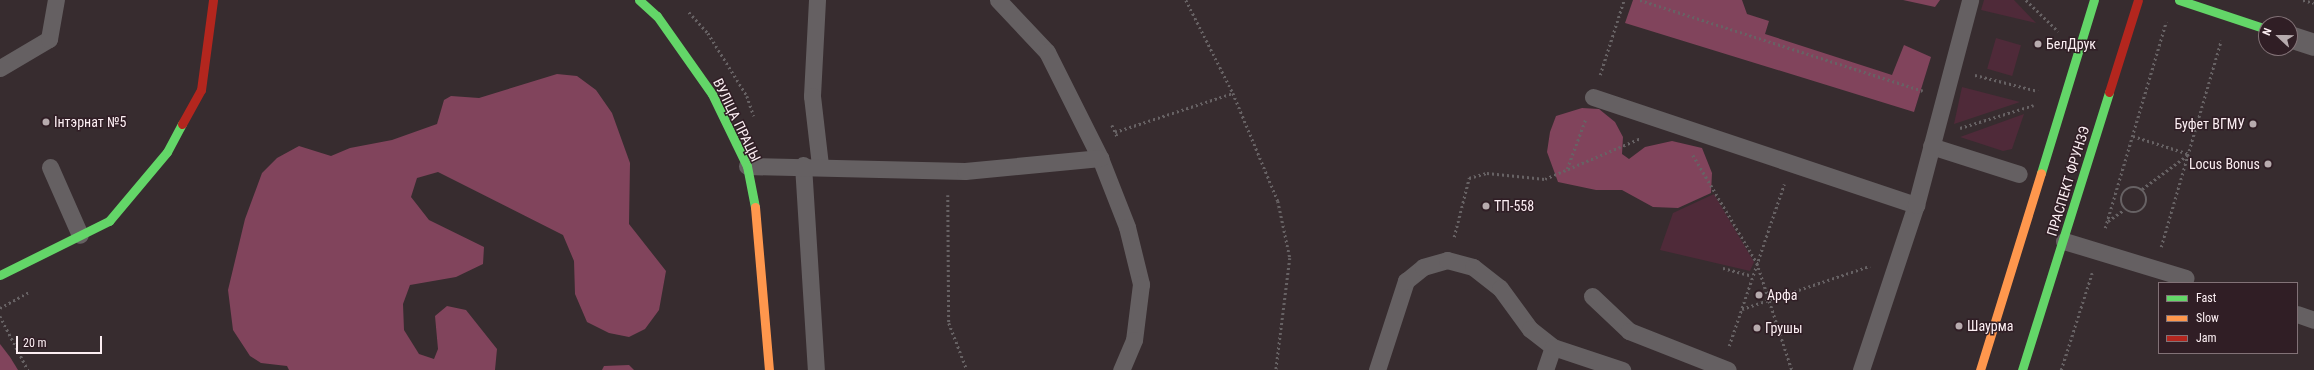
<!DOCTYPE html>
<meta charset="utf-8">
<style>
body{margin:0}
#map{position:relative;width:2314px;height:370px;overflow:hidden;background:#372c2f;font-family:"Roboto Condensed",sans-serif}
div>[style]{position:absolute}
.green>*{inset:0;background:#4f2a39;transform-origin:0 0}
.forest>*{inset:0;background:#81445c}
.path>*{height:2.5px;margin-top:-1.25px;transform-origin:0;background:repeating-linear-gradient(90deg,#676264 0 2px,transparent 0 5px)}
.path>.ring{margin:-1.25px;padding:0;box-sizing:content-box;background:none;border:2.5px solid #676264;border-radius:50%}
.lane>*{height:17px;margin:-8.5px;padding:0 8.5px;transform-origin:8.5px;border-radius:8.5px;background:#656062}
.street>*{height:22px;margin:-11px;padding:0 11px;transform-origin:11px;border-radius:11px;background:#656062}
.fast>*{height:9px;margin:-4.5px;padding:0 4.5px;transform-origin:4.5px;border-radius:4.5px;background:#63d668}
.slow>*{height:9px;margin:-4.5px;padding:0 4.5px;transform-origin:4.5px;border-radius:4.5px;background:#ff974d}
.jam>*{height:9px;margin:-4.5px;padding:0 4.5px;transform-origin:4.5px;border-radius:4.5px;background:#b3261e}
.dots>*{width:11px;height:11px;translate:-50% -50%;box-sizing:border-box;border:2px solid #301e25;border-radius:50%}
span{translate:-50% -50%;white-space:nowrap;text-align:center;line-height:1.15;-webkit-text-stroke:3px #301e25;paint-order:stroke}
.poi-label{font-size:14px;color:#fceff3}
.left{translate:0 -50%;text-align:left}
.right{translate:-100% -50%;text-align:right}
.street-label{font-size:14px;color:#fceff3}
.legend{position:absolute;left:2158px;top:282px;width:140px;height:72px;box-sizing:border-box;background:#301e25;border:1px solid #827277;margin:0;padding:5px 7px;list-style:none;font-size:12px;color:#fceff3}
.legend li{display:flex;align-items:center;gap:8px;height:20px}
.legend b{width:20px;border:1px solid #827277}
.north{position:absolute;left:2258px;top:16px;width:40px;height:40px;box-sizing:border-box;background:#301e25;border:1px solid #827277;border-radius:50%;rotate:292deg;font-size:11px;font-weight:700;line-height:16px;text-align:center;color:#fceff3}
.north::after{content:'';display:block;margin:auto;width:14px;height:18px;background:#b7abae;clip-path:polygon(50% 0,100% 100%,50% 72%,0 100%)}
.scale{position:absolute;left:16px;top:336px;width:86px;height:18px;box-sizing:border-box;border:2px solid #fceff3;border-top:0;padding-left:5px;font-size:12px;line-height:14px;white-space:nowrap;color:#fceff3;-webkit-text-stroke:3px #301e25;paint-order:stroke}
</style>
<div id="map">
<div class="green">
<div style="clip-path:polygon(1984px 0,2014px 0,2036px 23px,1981px 10px)"></div>
<div style="left:1996px;top:38px;width:26px;height:32px;rotate:16deg"></div>
<div style="clip-path:polygon(1962px 87px,2020px 102px,1954px 124px)"></div>
<div style="clip-path:polygon(2024px 114px,2012px 149px,2003px 151px,1960px 137px)"></div>
<div style="clip-path:polygon(1714px 194px,1754px 262px,1750px 271px,1660px 250px,1673px 213px)"></div>
</div>
<div class="forest">
<div style="clip-path:polygon(1633px 0,1742px 0,1747px 14px,1769px 21px,1765px 34px,1892px 75px,1904px 45px,1931px 57px,1914px 112px,1625px 23px)"></div>
<div style="clip-path:polygon(1903px 0,1940px 0,1935px 7px)"></div>
<div style="clip-path:polygon(557px 74px,577px 76px,596px 90px,612px 113px,630px 163px,629px 224px,666px 271px,659px 310px,645px 329px,629px 337px,609px 333px,587px 322px,575px 294px,574px 261px,563px 235px,438px 172px,417px 178px,411px 197px,429px 220px,484px 247px,483px 264px,456px 277px,410px 285px,403px 304px,404px 330px,419px 354px,434px 359px,438px 349px,435px 316px,447px 306px,466px 310px,497px 349px,495px 370px,289px 370px,287px 366px,261px 363px,250px 356px,233px 330px,228px 290px,245px 219px,262px 173px,277px 158px,299px 146px,331px 156px,350px 148px,392px 140px,437px 124px,444px 100px,451px 96px,479px 98px)"></div>
<div style="clip-path:polygon(1582px 108px,1599px 109px,1615px 122px,1623px 137px,1622px 154px,1629px 159px,1645px 147px,1672px 141px,1702px 148px,1712px 173px,1711px 193px,1678px 208px,1653px 207px,1622px 190px,1596px 190px,1558px 182px,1547px 152px,1550px 132px,1556px 116px)"></div>
<div style="clip-path:polygon(0 344px,10px 357px,18px 370px,0 370px)"></div>
<div style="clip-path:polygon(629px 365px,634px 370px,602px 370px,604px 366px)"></div>
</div>
<div class="path">
<div style="left:1186px;top:0;width:104px;rotate:63.2deg"></div>
<div style="left:1233px;top:93px;width:117px;rotate:67.4deg"></div>
<div style="left:1278px;top:201px;width:58px;rotate:78.1deg"></div>
<div style="left:1290px;top:258px;width:113px;rotate:97.1deg"></div>
<div style="left:1640px;top:0;width:297px;rotate:17.8deg"></div>
<div style="left:2026px;top:0;width:45px;rotate:44.1deg"></div>
<div style="left:2303px;top:0;width:11px;rotate:15deg"></div>
<div style="left:689px;top:12px;width:28px;rotate:48deg"></div>
<div style="left:708px;top:33px;width:74px;rotate:58.2deg"></div>
<div style="left:747px;top:96px;width:21px;rotate:71deg"></div>
<div style="left:1600px;top:75px;width:79px;rotate:-72.3deg"></div>
<div style="left:1975px;top:75px;width:65px;rotate:14.3deg"></div>
<div style="left:1112px;top:125px;width:14px;rotate:65deg"></div>
<div style="left:1960px;top:128px;width:77px;rotate:-17.3deg"></div>
<div style="left:1115px;top:132px;width:124px;rotate:-18.3deg"></div>
<div style="left:2133px;top:136px;width:59px;rotate:17.8deg"></div>
<div style="left:1693px;top:155px;width:126px;rotate:59.3deg"></div>
<div style="left:1757px;top:263px;width:113px;rotate:71.9deg"></div>
<div style="left:1567px;top:169px;width:54px;rotate:-69.6deg"></div>
<div class="ring" style="left:2121px;top:187px;width:23.5px;height:23.5px"></div>
<div style="left:2142px;top:189px;width:59px;rotate:-36.7deg"></div>
<div style="left:948px;top:195px;width:128px;rotate:89.6deg"></div>
<div style="left:949px;top:323px;width:50px;rotate:69deg"></div>
<div style="left:2108px;top:221px;width:19px;rotate:-35deg"></div>
<div style="left:2105px;top:228px;width:215px;rotate:-73.5deg"></div>
<div style="left:1454px;top:237px;width:61px;rotate:-75.7deg"></div>
<div style="left:1469px;top:178px;width:19px;rotate:-16deg"></div>
<div style="left:1487px;top:173px;width:58px;rotate:5.9deg"></div>
<div style="left:1545px;top:179px;width:104px;rotate:-23.1deg"></div>
<div style="left:2161px;top:247px;width:215px;rotate:-73.8deg"></div>
<div style="left:1723px;top:268px;width:30px;rotate:15deg"></div>
<div style="left:0;top:308px;width:33px;rotate:-29deg"></div>
<div style="left:1742px;top:309px;width:135px;rotate:-18.6deg"></div>
<div style="left:0;top:316px;width:61px;rotate:62.6deg"></div>
<div style="left:1729px;top:346px;width:171px;rotate:-71.2deg"></div>
<div style="left:2061px;top:370px;width:102px;rotate:-72.3deg"></div>
</div>
<div class="lane">
<div style="left:817px;top:0;width:96px;rotate:93deg"></div>
<div style="left:812px;top:96px;width:69px;rotate:83.4deg"></div>
<div style="left:998px;top:0;width:71px;rotate:46.7deg"></div>
<div style="left:1047px;top:52px;width:119px;rotate:63.4deg"></div>
<div style="left:1100px;top:158px;width:74px;rotate:68.6deg"></div>
<div style="left:1127px;top:227px;width:59px;rotate:76.2deg"></div>
<div style="left:1141px;top:284px;width:56px;rotate:97.1deg"></div>
<div style="left:1134px;top:340px;width:33px;rotate:113deg"></div>
<div style="left:0;top:68px;width:57px;rotate:-30.6deg"></div>
<div style="left:49px;top:39px;width:40px;rotate:-80deg"></div>
<div style="left:1593px;top:97px;width:341px;rotate:18.5deg"></div>
<div style="left:1931px;top:146px;width:92px;rotate:17.7deg"></div>
<div style="left:803px;top:165px;width:205px;rotate:86.4deg"></div>
<div style="left:747px;top:166px;width:218px;rotate:1.3deg"></div>
<div style="left:965px;top:171px;width:136px;rotate:-5.5deg"></div>
<div style="left:50px;top:167px;width:74px;rotate:66.2deg"></div>
<div style="left:2064px;top:241px;width:127px;rotate:16.9deg"></div>
<div style="left:1592px;top:296px;width:51px;rotate:43.4deg"></div>
<div style="left:1629px;top:331px;width:106px;rotate:21.5deg"></div>
<div style="left:2297px;top:314px;width:18px;rotate:19deg"></div>
<div style="left:1377px;top:370px;width:94px;rotate:-72deg"></div>
<div style="left:1406px;top:281px;width:22px;rotate:-39deg"></div>
<div style="left:1423px;top:267px;width:25px;rotate:-16deg"></div>
<div style="left:1447px;top:260px;width:27px;rotate:15deg"></div>
<div style="left:1473px;top:267px;width:34px;rotate:38deg"></div>
<div style="left:1500px;top:288px;width:51px;rotate:53.8deg"></div>
<div style="left:1530px;top:329px;width:29px;rotate:38deg"></div>
<div style="left:1553px;top:347px;width:73px;rotate:18.4deg"></div>
<div style="left:1545px;top:370px;width:24px;rotate:-71deg"></div>
<div style="left:1861px;top:370px;width:174px;rotate:-71.6deg"></div>
<div style="left:1916px;top:205px;width:212px;rotate:-75.2deg"></div>
</div>
<div class="street">
<div style="left:2290px;top:37px;width:25px;rotate:18deg"></div>
</div>
<div class="fast">
<div style="left:639px;top:0;width:24px;rotate:42deg"></div>
<div style="left:657px;top:16px;width:95px;rotate:54.8deg"></div>
<div style="left:712px;top:94px;width:80px;rotate:64.1deg"></div>
<div style="left:747px;top:166px;width:42px;rotate:79deg"></div>
<div style="left:2179px;top:0;width:92px;rotate:18.4deg"></div>
<div style="left:2041px;top:173px;width:181px;rotate:-73deg"></div>
<div style="left:0;top:275px;width:122px;rotate:-26.4deg"></div>
<div style="left:109px;top:221px;width:90px;rotate:-50deg"></div>
<div style="left:167px;top:152px;width:32px;rotate:-62deg"></div>
<div style="left:2022px;top:370px;width:291px;rotate:-72.6deg"></div>
</div>
<div class="slow">
<div style="left:755px;top:207px;width:164px;rotate:85.1deg"></div>
<div style="left:1980px;top:370px;width:206px;rotate:-72.8deg"></div>
</div>
<div class="jam">
<div style="left:2109px;top:92px;width:96px;rotate:-72.5deg"></div>
<div style="left:182px;top:124px;width:39px;rotate:-61deg"></div>
<div style="left:201px;top:90px;width:91px;rotate:-82.4deg"></div>
</div>
<div class="dots">
<div style="left:2038px;top:44px;background:#b7abae"></div>
<div style="left:46px;top:122px;background:#b7abae"></div>
<div style="left:2253px;top:124px;background:#b7abae"></div>
<div style="left:2268px;top:164px;background:#b7abae"></div>
<div style="left:1486px;top:206px;background:#b7abae"></div>
<div style="left:1759px;top:295px;background:#b7abae"></div>
<div style="left:1959px;top:326px;background:#b7abae"></div>
<div style="left:1757px;top:328px;background:#b7abae"></div>
</div>
<div class="poi-label">
<span class="left" style="left:2046px;top:44px">БелДрук</span>
<span class="left" style="left:54px;top:122px">Інтэрнат №5</span>
<span class="right" style="left:2245px;top:124px">Буфет ВГМУ</span>
<span class="right" style="left:2260px;top:164px">Locus Bonus</span>
<span class="left" style="left:1494px;top:206px">ТП-558</span>
<span class="left" style="left:1767px;top:295px">Арфа</span>
<span class="left" style="left:1967px;top:326px">Шаурма</span>
<span class="left" style="left:1765px;top:328px">Грушы</span>
</div>
<div class="street-label">
<span style="left:737px;top:120px;rotate:64deg">ВУЛІЦА ПРАЦЫ</span>
<span style="left:2068px;top:181px;rotate:-73deg">ПРАСПЕКТ ФРУНЗЭ</span>
</div>
<ul class="legend">
<li><b style="height:5px;background:#63d668"></b>Fast</li>
<li><b style="height:5px;background:#ff974d"></b>Slow</li>
<li><b style="height:5px;background:#b3261e"></b>Jam</li>
</ul>
<div class="north">N</div>
<div class="scale">20 m</div>
</div>
